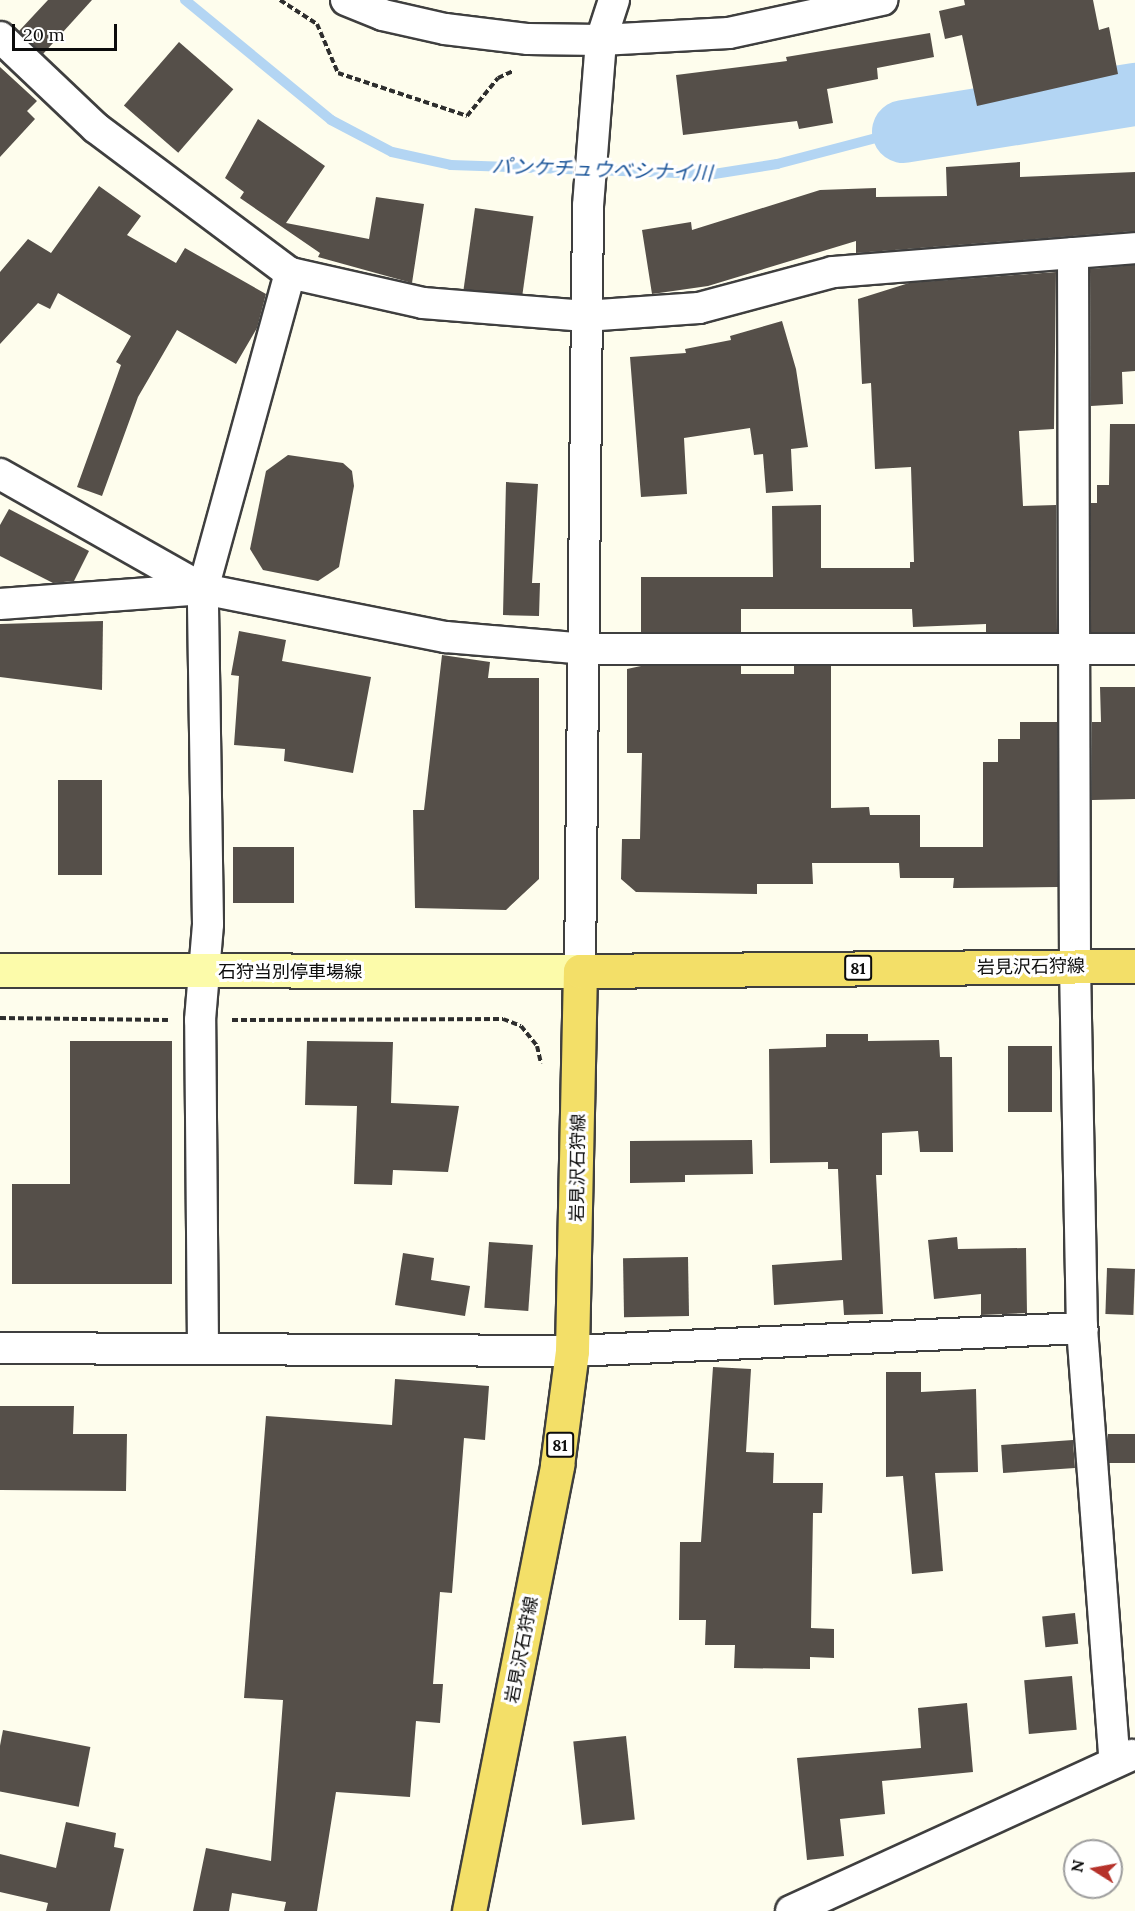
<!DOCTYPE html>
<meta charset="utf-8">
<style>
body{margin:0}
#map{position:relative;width:1135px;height:1911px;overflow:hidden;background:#fefded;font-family:Lora,"Noto Sans JP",serif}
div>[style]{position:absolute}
.stream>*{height:10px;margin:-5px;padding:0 5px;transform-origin:5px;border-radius:5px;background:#b3d5f3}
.river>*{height:63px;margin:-31.5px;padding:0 31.5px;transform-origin:31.5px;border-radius:31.5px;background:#b3d5f3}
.building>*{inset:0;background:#554f49;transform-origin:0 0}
.path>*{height:4px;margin-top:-2px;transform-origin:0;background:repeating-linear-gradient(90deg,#2e2e2e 0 6px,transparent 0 9px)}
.roads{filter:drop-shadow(2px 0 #3f3f3f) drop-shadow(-2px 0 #3f3f3f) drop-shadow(0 2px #3f3f3f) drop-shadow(0 -2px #3f3f3f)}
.minor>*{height:30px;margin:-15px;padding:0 15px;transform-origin:15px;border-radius:15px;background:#fff}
.secondary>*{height:33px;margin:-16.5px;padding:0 16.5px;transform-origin:16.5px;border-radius:16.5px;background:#fcfbaa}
.primary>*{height:33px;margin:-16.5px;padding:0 16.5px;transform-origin:16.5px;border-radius:16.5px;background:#f3df68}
span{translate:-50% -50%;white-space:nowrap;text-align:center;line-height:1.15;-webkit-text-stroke:6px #fff;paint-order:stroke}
.shield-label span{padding:2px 4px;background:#fff;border:2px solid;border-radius:4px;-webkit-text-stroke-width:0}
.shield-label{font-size:16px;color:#0c0c0c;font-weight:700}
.street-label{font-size:18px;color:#0c0c0c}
.water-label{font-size:20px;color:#1b5599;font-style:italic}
.north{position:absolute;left:1063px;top:1839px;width:60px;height:60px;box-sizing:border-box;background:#fff;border:2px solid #9e9e9e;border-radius:50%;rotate:281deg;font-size:16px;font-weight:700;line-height:24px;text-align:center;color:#0c0c0c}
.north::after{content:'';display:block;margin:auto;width:21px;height:27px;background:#b6322a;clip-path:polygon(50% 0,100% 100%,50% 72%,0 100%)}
.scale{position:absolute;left:12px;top:24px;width:105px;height:27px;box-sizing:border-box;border:3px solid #0c0c0c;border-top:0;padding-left:8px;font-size:18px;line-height:21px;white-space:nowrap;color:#0c0c0c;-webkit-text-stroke:4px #fff;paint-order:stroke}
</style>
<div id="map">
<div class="stream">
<div style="left:185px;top:0;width:189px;rotate:39.4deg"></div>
<div style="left:331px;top:120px;width:69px;rotate:27.7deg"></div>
<div style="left:392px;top:152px;width:60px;rotate:12.4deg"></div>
<div style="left:451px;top:165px;width:263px;rotate:2deg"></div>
<div style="left:714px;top:174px;width:64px;rotate:-9deg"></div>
<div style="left:777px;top:164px;width:130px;rotate:-14.7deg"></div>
</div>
<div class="river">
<div style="left:903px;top:131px;width:235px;rotate:-9.1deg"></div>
</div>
<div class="building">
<div style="clip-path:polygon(48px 0,92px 0,43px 54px,19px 31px)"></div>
<div style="clip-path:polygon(964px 0,1093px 0,1099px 30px,1109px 27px,1118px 74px,977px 106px,962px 35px,945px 39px,939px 11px,965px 5px)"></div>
<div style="clip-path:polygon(930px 33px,934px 57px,877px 68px,878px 79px,827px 89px,833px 123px,799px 129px,797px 121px,683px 135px,676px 75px,787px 61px,786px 57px)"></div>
<div style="left:179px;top:42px;width:72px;height:84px;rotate:41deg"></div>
<div style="clip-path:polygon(0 67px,37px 101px,27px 111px,35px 119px,0 157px)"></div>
<div style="clip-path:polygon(258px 119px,325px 166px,286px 223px,369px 239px,376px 197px,424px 204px,412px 283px,318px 257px,320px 253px,240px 198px,244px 192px,225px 178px)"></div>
<div style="clip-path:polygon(1020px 162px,1020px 177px,1135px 172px,1135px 231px,856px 253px,856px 241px,708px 286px,652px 294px,642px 230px,691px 222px,692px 230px,820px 190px,876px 188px,876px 197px,947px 196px,946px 167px)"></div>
<div style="clip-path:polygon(99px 186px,141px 216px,127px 235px,176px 263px,185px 248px,266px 294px,257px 328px,236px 364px,177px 330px,138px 397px,102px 496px,77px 487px,121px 365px,116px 362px,131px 336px,58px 293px,50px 309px,38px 303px,0 344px,0 272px,28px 239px,51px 253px)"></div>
<div style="left:475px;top:208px;width:59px;height:82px;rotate:8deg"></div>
<div style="clip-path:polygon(1135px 265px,1135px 371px,1122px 372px,1123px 404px,1091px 406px,1090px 269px)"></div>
<div style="clip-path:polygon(1056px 272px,1054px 429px,1019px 431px,1023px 506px,1056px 505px,1057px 632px,986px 632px,986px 624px,913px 627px,912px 609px,741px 609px,741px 632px,641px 632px,641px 577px,773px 577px,772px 506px,821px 505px,821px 568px,910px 568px,910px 562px,914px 562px,911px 467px,875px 469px,871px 383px,862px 384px,858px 299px,909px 283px)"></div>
<div style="clip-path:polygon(782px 321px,796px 369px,808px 447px,791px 449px,793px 491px,766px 493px,763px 454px,754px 455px,750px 428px,684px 438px,687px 494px,641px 497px,630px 357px,686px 353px,685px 349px,731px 340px,730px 336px)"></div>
<div style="clip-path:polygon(1110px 424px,1135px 424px,1135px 632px,1091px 632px,1091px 503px,1097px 503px,1097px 485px,1109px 485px)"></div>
<div style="clip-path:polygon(288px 455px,343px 463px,352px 471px,354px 486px,339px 567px,318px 581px,263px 570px,250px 549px,266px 471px)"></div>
<div style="clip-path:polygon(506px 482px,538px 484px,532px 583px,540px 583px,539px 616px,503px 615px)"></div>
<div style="clip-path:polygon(9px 509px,89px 551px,74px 581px,53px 583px,0 556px,0 525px)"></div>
<div style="clip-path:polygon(103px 621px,102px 690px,0 677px,0 624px)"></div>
<div style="clip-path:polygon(239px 631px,286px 640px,282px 661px,371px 677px,353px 773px,284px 761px,285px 749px,234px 745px,239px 676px,231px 675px)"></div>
<div style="clip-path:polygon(442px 655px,490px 662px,488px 678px,539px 678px,539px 879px,506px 910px,415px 908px,413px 810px,424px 810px)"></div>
<div style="clip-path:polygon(641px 666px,741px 666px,741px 674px,794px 674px,794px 666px,831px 666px,831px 808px,869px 807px,870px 815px,920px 815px,920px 847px,983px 847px,983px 762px,998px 762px,998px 739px,1020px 739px,1020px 722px,1057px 722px,1058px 887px,953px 888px,954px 878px,900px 878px,899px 863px,812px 863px,813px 884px,757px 884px,757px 894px,636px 892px,621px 879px,622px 839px,640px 839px,642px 753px,627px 753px,627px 669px)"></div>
<div style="clip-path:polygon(1100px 687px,1135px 687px,1135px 799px,1092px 800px,1092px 722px,1101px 722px)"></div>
<div style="left:58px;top:780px;width:44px;height:95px"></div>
<div style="left:233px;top:847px;width:61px;height:56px"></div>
<div style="clip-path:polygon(826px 1034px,868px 1034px,868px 1041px,939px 1040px,940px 1057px,952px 1057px,953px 1152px,920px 1152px,918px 1131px,882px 1133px,882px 1175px,876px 1175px,883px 1314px,844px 1315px,843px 1300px,774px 1305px,772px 1265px,842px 1260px,838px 1169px,828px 1169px,828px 1162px,770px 1163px,769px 1049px,826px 1047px)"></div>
<div style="clip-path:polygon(70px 1041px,172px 1041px,172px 1284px,12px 1284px,12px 1184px,70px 1184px)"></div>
<div style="clip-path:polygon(307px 1041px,393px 1042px,391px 1103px,459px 1106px,448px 1172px,393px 1170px,392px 1185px,354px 1184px,357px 1106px,305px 1105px)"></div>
<div style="left:1008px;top:1046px;width:44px;height:66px"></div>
<div style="clip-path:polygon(752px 1140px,753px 1174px,685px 1175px,685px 1182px,630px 1183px,630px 1141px)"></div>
<div style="clip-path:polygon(957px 1237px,958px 1249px,1026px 1248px,1027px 1313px,981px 1315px,981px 1294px,934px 1299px,928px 1240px)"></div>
<div style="left:489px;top:1242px;width:44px;height:66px;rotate:4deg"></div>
<div style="clip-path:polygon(403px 1253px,434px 1258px,431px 1280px,470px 1286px,465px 1316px,395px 1305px)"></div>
<div style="left:688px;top:1257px;width:59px;height:65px;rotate:89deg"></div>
<div style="left:1107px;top:1268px;width:28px;height:46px;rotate:2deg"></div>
<div style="clip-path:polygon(713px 1367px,751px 1369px,746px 1452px,774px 1453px,773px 1483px,823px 1483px,822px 1513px,813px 1513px,811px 1628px,834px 1629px,834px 1658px,810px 1657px,810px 1669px,734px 1668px,735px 1645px,705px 1645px,706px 1620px,679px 1620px,680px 1542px,701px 1542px)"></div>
<div style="clip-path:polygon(886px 1372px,921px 1372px,921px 1392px,976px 1389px,978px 1472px,935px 1473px,943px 1571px,912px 1574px,903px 1476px,886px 1477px)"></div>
<div style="clip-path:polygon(395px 1379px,489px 1386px,485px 1440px,464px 1438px,452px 1593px,440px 1592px,433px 1684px,443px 1684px,440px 1723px,416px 1721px,410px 1797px,336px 1792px,317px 1911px,284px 1911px,286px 1902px,232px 1893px,229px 1911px,193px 1911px,206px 1848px,271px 1861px,283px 1700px,244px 1698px,266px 1416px,392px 1425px)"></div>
<div style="clip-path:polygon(0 1406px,74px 1406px,73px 1434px,127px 1434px,126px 1491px,0 1490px)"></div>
<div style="left:1135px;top:1434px;width:29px;height:27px;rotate:90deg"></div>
<div style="left:1073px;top:1440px;width:28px;height:72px;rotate:86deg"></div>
<div style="left:1075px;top:1613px;width:31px;height:33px;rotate:84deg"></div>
<div style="left:1072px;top:1676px;width:54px;height:48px;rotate:85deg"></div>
<div style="clip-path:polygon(967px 1703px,973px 1772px,882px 1781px,885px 1814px,840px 1819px,844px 1856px,807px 1860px,797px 1758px,921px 1748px,918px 1708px)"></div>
<div style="left:3px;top:1730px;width:89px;height:61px;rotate:11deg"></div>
<div style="left:626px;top:1736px;width:84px;height:53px;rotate:84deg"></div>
<div style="clip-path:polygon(66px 1822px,116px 1833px,114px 1847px,124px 1849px,110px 1911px,46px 1911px,48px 1903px,0 1892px,0 1854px,56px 1868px)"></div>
</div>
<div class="path">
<div style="left:280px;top:0;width:44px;rotate:33deg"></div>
<div style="left:317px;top:24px;width:53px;rotate:66.8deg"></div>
<div style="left:338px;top:73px;width:136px;rotate:18.4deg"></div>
<div style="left:467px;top:116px;width:49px;rotate:-50.8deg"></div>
<div style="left:498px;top:78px;width:17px;rotate:-25deg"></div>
<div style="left:0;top:1018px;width:168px;rotate:0.7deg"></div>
<div style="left:232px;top:1020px;width:271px;rotate:-0.2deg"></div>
<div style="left:503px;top:1019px;width:19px;rotate:21deg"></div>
<div style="left:521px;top:1026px;width:26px;rotate:51deg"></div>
<div style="left:537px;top:1046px;width:18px;rotate:77deg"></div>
</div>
<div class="roads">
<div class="minor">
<div style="left:346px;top:0;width:40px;rotate:22deg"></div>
<div style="left:383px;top:15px;width:64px;rotate:12.7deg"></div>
<div style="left:445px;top:29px;width:84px;rotate:6.9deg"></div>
<div style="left:528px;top:39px;width:73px;rotate:0.8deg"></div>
<div style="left:601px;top:40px;width:128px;rotate:-3.1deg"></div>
<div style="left:729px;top:33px;width:157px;rotate:-12.2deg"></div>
<div style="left:0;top:37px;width:132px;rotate:43.5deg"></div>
<div style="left:96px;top:128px;width:242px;rotate:36.8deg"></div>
<div style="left:290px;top:273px;width:136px;rotate:12.7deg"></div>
<div style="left:423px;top:303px;width:163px;rotate:4.6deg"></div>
<div style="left:585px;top:316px;width:114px;rotate:-4deg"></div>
<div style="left:699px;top:308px;width:139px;rotate:-15deg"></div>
<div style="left:833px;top:272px;width:303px;rotate:-4.5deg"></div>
<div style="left:1073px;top:253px;width:713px;rotate:89.84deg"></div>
<div style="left:1075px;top:966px;width:362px;rotate:88.9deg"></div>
<div style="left:1082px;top:1328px;width:435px;rotate:85.7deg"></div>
<div style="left:0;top:474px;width:233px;rotate:29.5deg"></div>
<div style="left:203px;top:589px;width:248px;rotate:11.2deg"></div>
<div style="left:446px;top:637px;width:141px;rotate:4.9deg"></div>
<div style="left:586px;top:649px;width:549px"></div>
<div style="left:0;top:604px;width:204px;rotate:-4.2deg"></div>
<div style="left:580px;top:971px;width:765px;rotate:-89.4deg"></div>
<div style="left:588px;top:206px;width:167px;rotate:-85.5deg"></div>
<div style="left:601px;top:40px;width:42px;rotate:-72deg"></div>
<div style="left:203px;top:1346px;width:326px;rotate:-90.5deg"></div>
<div style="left:200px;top:1020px;width:96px;rotate:-85.2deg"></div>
<div style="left:208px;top:924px;width:335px;rotate:-90.9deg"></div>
<div style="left:203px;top:589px;width:328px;rotate:-74.6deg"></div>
<div style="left:0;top:1348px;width:572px;rotate:0.3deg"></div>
<div style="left:572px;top:1351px;width:511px;rotate:-2.58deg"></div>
<div style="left:791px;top:1911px;width:375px;rotate:-24.6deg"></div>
</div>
<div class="secondary">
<div style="left:0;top:970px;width:580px;rotate:0.1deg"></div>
</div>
<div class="primary">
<div style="left:469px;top:1911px;width:455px;rotate:-78.8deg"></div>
<div style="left:557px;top:1465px;width:115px;rotate:-82.5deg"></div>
<div style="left:572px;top:1351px;width:380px;rotate:-88.8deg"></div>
<div style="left:580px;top:971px;width:555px;rotate:-0.52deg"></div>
</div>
</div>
<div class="shield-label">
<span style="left:858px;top:968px">81</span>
<span style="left:560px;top:1445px">81</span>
</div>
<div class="street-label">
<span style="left:1031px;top:967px;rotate:-1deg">岩見沢石狩線</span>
<span style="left:290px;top:972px">石狩当別停車場線</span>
<span style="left:578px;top:1168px;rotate:-89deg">岩見沢石狩線</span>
<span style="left:522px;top:1650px;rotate:-79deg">岩見沢石狩線</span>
</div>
<div class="water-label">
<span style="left:602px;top:169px;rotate:2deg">パンケチュウベシナイ川</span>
</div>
<div class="north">N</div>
<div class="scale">20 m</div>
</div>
